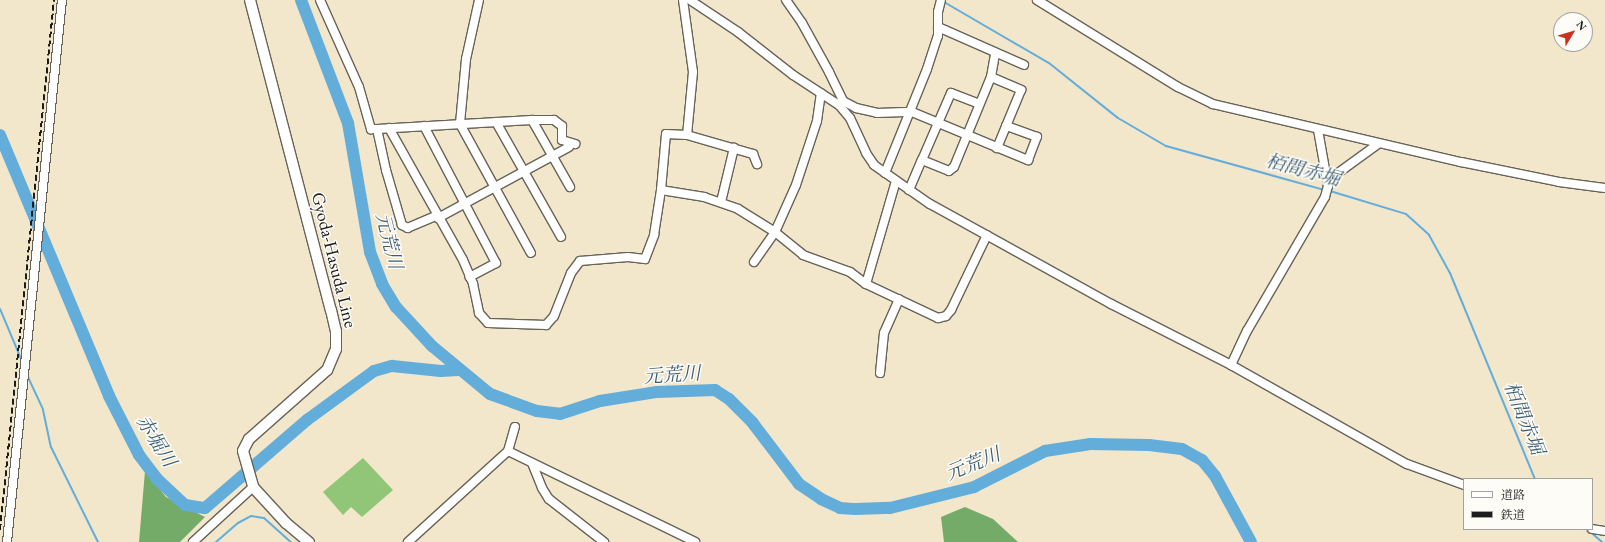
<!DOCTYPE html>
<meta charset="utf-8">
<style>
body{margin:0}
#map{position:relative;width:1605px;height:542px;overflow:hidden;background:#f2e6cb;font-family:"EB Garamond","Noto Serif JP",serif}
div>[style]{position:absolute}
.green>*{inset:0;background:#91c678}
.forest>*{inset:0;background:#74ab68}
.stream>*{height:2px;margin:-1px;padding:0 1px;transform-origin:1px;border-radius:1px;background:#63addb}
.river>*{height:12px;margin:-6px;padding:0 6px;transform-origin:6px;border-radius:6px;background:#63addb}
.roads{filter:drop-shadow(1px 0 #676359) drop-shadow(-1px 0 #676359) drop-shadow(0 1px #676359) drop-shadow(0 -1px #676359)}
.minor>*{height:8px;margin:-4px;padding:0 4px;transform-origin:4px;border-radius:4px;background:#fff}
.major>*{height:10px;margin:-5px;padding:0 5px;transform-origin:5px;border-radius:5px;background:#fff}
.rail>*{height:2px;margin-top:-1px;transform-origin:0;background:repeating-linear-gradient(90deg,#1c1c1c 0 6px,transparent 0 9px)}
span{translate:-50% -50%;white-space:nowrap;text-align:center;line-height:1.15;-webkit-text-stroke:3px #fdfcf7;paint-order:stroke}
.street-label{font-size:18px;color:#1c1c1c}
.water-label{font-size:19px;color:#3c5d72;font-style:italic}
.legend{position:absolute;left:1463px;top:478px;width:130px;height:52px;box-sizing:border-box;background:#fdfcf7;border:1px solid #a3a29f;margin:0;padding:5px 7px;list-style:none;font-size:12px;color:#1c1c1c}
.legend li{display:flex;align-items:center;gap:8px;height:20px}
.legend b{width:20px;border:1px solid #a3a29f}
.north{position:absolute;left:1553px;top:12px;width:40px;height:40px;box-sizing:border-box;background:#fdfcf7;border:1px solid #a3a29f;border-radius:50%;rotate:52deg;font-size:11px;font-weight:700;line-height:16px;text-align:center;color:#1c1c1c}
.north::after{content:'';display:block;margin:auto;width:14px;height:18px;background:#c8321e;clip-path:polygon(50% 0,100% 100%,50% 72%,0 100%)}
</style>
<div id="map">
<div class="green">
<div style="clip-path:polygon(363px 458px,393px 490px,362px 517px,351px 507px,343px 515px,323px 492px)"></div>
</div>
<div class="forest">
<div style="clip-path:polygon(145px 471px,166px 497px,205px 517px,180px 542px,139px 542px)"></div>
<div style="clip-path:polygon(965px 507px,993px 519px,1018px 542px,944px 542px,941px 517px)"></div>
</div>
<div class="stream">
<div style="left:944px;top:2px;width:121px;rotate:30.2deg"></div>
<div style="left:1049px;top:63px;width:88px;rotate:38.6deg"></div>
<div style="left:1118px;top:118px;width:56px;rotate:30.3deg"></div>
<div style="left:1166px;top:146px;width:165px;rotate:15.5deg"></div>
<div style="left:1330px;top:191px;width:79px;rotate:16.8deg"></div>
<div style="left:1406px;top:214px;width:31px;rotate:42deg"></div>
<div style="left:1429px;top:235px;width:43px;rotate:61.1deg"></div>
<div style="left:1450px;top:273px;width:223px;rotate:67.6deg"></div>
<div style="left:0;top:309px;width:56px;rotate:67.1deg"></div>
<div style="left:27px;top:375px;width:38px;rotate:65deg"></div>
<div style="left:43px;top:410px;width:38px;rotate:78deg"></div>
<div style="left:51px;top:447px;width:106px;rotate:63.7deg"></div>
<div style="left:1587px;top:529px;width:20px;rotate:41deg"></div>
<div style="left:216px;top:542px;width:29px;rotate:-41deg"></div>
<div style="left:238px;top:523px;width:15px;rotate:-28deg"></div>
<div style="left:251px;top:516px;width:13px;rotate:9deg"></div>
<div style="left:264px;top:518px;width:36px;rotate:42deg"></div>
</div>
<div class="river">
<div style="left:301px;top:0;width:132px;rotate:69.1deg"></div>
<div style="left:348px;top:123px;width:131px;rotate:80.3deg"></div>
<div style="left:370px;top:252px;width:34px;rotate:69deg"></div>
<div style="left:382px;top:284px;width:27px;rotate:59deg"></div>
<div style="left:396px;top:307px;width:53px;rotate:47.3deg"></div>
<div style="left:432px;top:346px;width:75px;rotate:39.6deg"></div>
<div style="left:490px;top:394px;width:50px;rotate:19.9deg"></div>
<div style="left:537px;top:411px;width:23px;rotate:7deg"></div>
<div style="left:560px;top:414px;width:42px;rotate:-18deg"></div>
<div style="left:600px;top:401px;width:58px;rotate:-9deg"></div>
<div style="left:657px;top:392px;width:58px;rotate:-2deg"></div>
<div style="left:715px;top:390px;width:17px;rotate:33deg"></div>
<div style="left:729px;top:399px;width:33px;rotate:45deg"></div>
<div style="left:752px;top:422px;width:78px;rotate:52.8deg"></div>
<div style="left:799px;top:484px;width:27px;rotate:34deg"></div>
<div style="left:821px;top:499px;width:21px;rotate:25deg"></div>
<div style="left:840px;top:508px;width:16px;rotate:4deg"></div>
<div style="left:856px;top:509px;width:34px;rotate:-2deg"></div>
<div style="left:890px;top:508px;width:87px;rotate:-14deg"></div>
<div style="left:974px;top:487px;width:80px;rotate:-26.9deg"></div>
<div style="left:1045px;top:451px;width:46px;rotate:-8.8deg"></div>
<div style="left:1090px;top:444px;width:59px;rotate:1deg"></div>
<div style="left:1149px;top:445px;width:33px;rotate:7deg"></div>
<div style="left:1182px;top:449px;width:23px;rotate:29deg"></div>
<div style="left:1202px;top:460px;width:21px;rotate:51deg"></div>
<div style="left:1215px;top:476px;width:75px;rotate:61.4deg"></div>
<div style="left:0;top:135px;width:283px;rotate:67.3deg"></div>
<div style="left:109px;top:396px;width:66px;rotate:63deg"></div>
<div style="left:139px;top:455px;width:30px;rotate:53deg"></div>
<div style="left:157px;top:479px;width:38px;rotate:43deg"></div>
<div style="left:185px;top:505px;width:20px;rotate:9deg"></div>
<div style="left:205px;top:508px;width:135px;rotate:-40.8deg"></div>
<div style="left:307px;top:420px;width:83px;rotate:-36.2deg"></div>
<div style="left:374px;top:371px;width:19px;rotate:-16deg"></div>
<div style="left:392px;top:366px;width:49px;rotate:5.8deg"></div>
<div style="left:441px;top:371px;width:17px;rotate:-3deg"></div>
</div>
<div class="roads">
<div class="minor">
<div style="left:320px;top:0;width:95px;rotate:65.9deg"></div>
<div style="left:359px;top:87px;width:44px;rotate:74.1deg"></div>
<div style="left:371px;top:129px;width:6px"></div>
<div style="left:479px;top:0;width:60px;rotate:102.4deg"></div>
<div style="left:466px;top:59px;width:65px;rotate:95.3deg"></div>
<div style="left:460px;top:124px;width:147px;rotate:61.2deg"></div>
<div style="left:683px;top:0;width:73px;rotate:82.1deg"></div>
<div style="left:693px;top:72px;width:63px;rotate:95.4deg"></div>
<div style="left:687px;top:135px;width:21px;rotate:-177deg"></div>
<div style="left:666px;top:134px;width:56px;rotate:95.1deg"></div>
<div style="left:661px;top:190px;width:44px;rotate:9.2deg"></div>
<div style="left:704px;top:197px;width:36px;rotate:19deg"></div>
<div style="left:738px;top:209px;width:44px;rotate:31.9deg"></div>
<div style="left:775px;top:232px;width:36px;rotate:39deg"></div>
<div style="left:803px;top:255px;width:50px;rotate:19.9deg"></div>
<div style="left:850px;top:272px;width:20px;rotate:37deg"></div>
<div style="left:866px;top:284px;width:80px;rotate:25.3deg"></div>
<div style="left:938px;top:318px;width:8px;rotate:-14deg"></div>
<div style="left:946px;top:316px;width:8px;rotate:-50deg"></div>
<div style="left:951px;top:310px;width:83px;rotate:-64.4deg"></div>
<div style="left:690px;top:0;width:58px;rotate:33.7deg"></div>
<div style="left:738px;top:32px;width:70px;rotate:38deg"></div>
<div style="left:793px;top:75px;width:55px;rotate:33.1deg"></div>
<div style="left:839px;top:105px;width:17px;rotate:50deg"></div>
<div style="left:850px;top:118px;width:38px;rotate:65deg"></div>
<div style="left:866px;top:153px;width:14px;rotate:56deg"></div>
<div style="left:874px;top:165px;width:68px;rotate:34.9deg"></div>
<div style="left:930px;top:204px;width:207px;rotate:28.9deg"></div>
<div style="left:1111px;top:304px;width:135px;rotate:26.9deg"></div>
<div style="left:1231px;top:365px;width:202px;rotate:29.4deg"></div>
<div style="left:1407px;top:464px;width:61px;rotate:20.2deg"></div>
<div style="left:786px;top:0;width:28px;rotate:55deg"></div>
<div style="left:802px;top:23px;width:56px;rotate:61.1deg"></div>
<div style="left:829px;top:72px;width:32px;rotate:64deg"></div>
<div style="left:843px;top:101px;width:4px;rotate:135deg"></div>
<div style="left:1037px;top:0;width:166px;rotate:31.7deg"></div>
<div style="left:1178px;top:87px;width:39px;rotate:26deg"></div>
<div style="left:1213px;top:104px;width:255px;rotate:13.2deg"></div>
<div style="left:1461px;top:162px;width:100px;rotate:11.5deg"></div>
<div style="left:1559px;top:182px;width:46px;rotate:7.4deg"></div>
<div style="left:938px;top:27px;width:94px;rotate:23.8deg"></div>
<div style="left:991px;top:77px;width:23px;rotate:-80deg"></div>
<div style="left:843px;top:101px;width:15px;rotate:28deg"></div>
<div style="left:856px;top:108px;width:22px;rotate:13deg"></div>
<div style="left:877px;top:113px;width:35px;rotate:-2deg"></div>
<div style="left:912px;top:112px;width:126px;rotate:22.5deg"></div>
<div style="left:1028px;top:160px;width:25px;rotate:-69deg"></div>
<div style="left:1037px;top:137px;width:33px;rotate:-160deg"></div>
<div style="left:532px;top:120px;width:22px"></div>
<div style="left:554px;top:120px;width:10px;rotate:37deg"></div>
<div style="left:562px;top:126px;width:14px;rotate:90deg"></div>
<div style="left:562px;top:140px;width:14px;rotate:17deg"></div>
<div style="left:496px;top:122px;width:132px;rotate:60.5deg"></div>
<div style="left:424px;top:126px;width:155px;rotate:62.3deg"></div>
<div style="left:496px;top:263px;width:30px;rotate:152deg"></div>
<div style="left:389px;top:128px;width:151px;rotate:60.7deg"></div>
<div style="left:463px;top:260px;width:26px;rotate:67deg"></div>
<div style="left:473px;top:284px;width:30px;rotate:78deg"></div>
<div style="left:479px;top:313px;width:13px;rotate:48deg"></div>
<div style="left:488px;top:323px;width:58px;rotate:2deg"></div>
<div style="left:546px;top:325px;width:12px;rotate:-48deg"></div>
<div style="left:554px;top:316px;width:46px;rotate:-68.4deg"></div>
<div style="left:571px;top:273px;width:15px;rotate:-53deg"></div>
<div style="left:580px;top:261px;width:48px;rotate:-4.8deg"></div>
<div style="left:628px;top:257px;width:17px;rotate:7deg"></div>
<div style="left:645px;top:259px;width:26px;rotate:-69deg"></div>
<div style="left:654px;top:235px;width:46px;rotate:-81.2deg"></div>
<div style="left:687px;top:135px;width:69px;rotate:16.1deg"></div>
<div style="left:753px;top:154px;width:11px;rotate:68deg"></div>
<div style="left:922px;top:160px;width:73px;rotate:-66.6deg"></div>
<div style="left:951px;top:93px;width:30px;rotate:21deg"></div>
<div style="left:885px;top:173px;width:112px;rotate:-68deg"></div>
<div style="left:927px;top:69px;width:35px;rotate:-72deg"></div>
<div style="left:938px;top:36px;width:24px;rotate:-90deg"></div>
<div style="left:938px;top:12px;width:12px;rotate:-76deg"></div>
<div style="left:1327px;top:181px;width:63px;rotate:-36deg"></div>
<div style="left:909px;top:190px;width:33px;rotate:-67deg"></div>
<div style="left:922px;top:160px;width:29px;rotate:22deg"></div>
<div style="left:949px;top:171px;width:6px;rotate:-39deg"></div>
<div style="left:954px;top:167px;width:97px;rotate:-67.7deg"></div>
<div style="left:991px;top:77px;width:33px;rotate:23deg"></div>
<div style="left:1021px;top:90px;width:63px;rotate:112.5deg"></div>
<div style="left:721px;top:202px;width:56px;rotate:-76.5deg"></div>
<div style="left:438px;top:215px;width:33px;rotate:157deg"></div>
<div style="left:408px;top:228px;width:7px;rotate:-153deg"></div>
<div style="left:402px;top:225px;width:57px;rotate:-106.2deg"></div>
<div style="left:386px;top:170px;width:42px;rotate:-102.4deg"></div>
<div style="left:377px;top:129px;width:155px;rotate:-3.3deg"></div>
<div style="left:532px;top:120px;width:77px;rotate:60.4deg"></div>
<div style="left:438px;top:218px;width:149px;rotate:-28.5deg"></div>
<div style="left:754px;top:262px;width:37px;rotate:-55deg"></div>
<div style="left:775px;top:232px;width:51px;rotate:-65.9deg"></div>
<div style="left:796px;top:185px;width:67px;rotate:-71.8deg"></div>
<div style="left:817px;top:121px;width:28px;rotate:-82deg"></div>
<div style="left:866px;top:284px;width:107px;rotate:-73.8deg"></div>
<div style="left:1231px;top:365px;width:38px;rotate:-65deg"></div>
<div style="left:1247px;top:331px;width:155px;rotate:-59.8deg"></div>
<div style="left:1325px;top:197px;width:11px;rotate:-75deg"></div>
<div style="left:1328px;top:186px;width:57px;rotate:-100.1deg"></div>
<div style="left:880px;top:373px;width:40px;rotate:-84.3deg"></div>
<div style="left:884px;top:333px;width:37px;rotate:-66deg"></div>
<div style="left:508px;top:451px;width:208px;rotate:25.9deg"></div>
<div style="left:532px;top:463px;width:27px;rotate:68deg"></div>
<div style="left:542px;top:488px;width:13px;rotate:58deg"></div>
<div style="left:549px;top:499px;width:70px;rotate:38deg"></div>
<div style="left:1592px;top:529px;width:13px;rotate:9deg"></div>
<div style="left:7px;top:542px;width:545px;rotate:-84.21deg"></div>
<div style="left:193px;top:542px;width:81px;rotate:-42.5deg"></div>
<div style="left:408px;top:542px;width:135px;rotate:-42.3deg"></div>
<div style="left:508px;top:451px;width:25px;rotate:-74deg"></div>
</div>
<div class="major">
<div style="left:250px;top:0;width:320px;rotate:75.4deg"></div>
<div style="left:331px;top:310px;width:22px;rotate:77deg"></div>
<div style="left:336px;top:331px;width:18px;rotate:90deg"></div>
<div style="left:336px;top:349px;width:23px;rotate:113deg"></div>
<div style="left:327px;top:370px;width:104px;rotate:138.5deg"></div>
<div style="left:249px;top:439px;width:13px;rotate:117deg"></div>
<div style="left:243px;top:451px;width:37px;rotate:74deg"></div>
<div style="left:253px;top:487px;width:49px;rotate:47.5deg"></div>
<div style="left:286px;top:523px;width:30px;rotate:40deg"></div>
</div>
</div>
<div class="rail">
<div style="left:0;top:530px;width:533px;rotate:-84.18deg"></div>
</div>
<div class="street-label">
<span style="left:334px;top:260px;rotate:76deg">Gyoda-Hasuda Line</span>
</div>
<div class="water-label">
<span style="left:1303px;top:170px;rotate:15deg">栢間赤堀</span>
<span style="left:389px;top:241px;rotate:76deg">元荒川</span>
<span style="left:672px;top:375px;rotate:-4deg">元荒川</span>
<span style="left:1524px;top:418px;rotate:68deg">栢間赤堀</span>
<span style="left:156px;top:441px;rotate:58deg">赤堀川</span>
<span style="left:973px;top:464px;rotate:-22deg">元荒川</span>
</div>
<ul class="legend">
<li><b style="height:5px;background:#fff"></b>道路</li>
<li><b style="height:5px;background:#1c1c1c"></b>鉄道</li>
</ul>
<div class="north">N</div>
</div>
